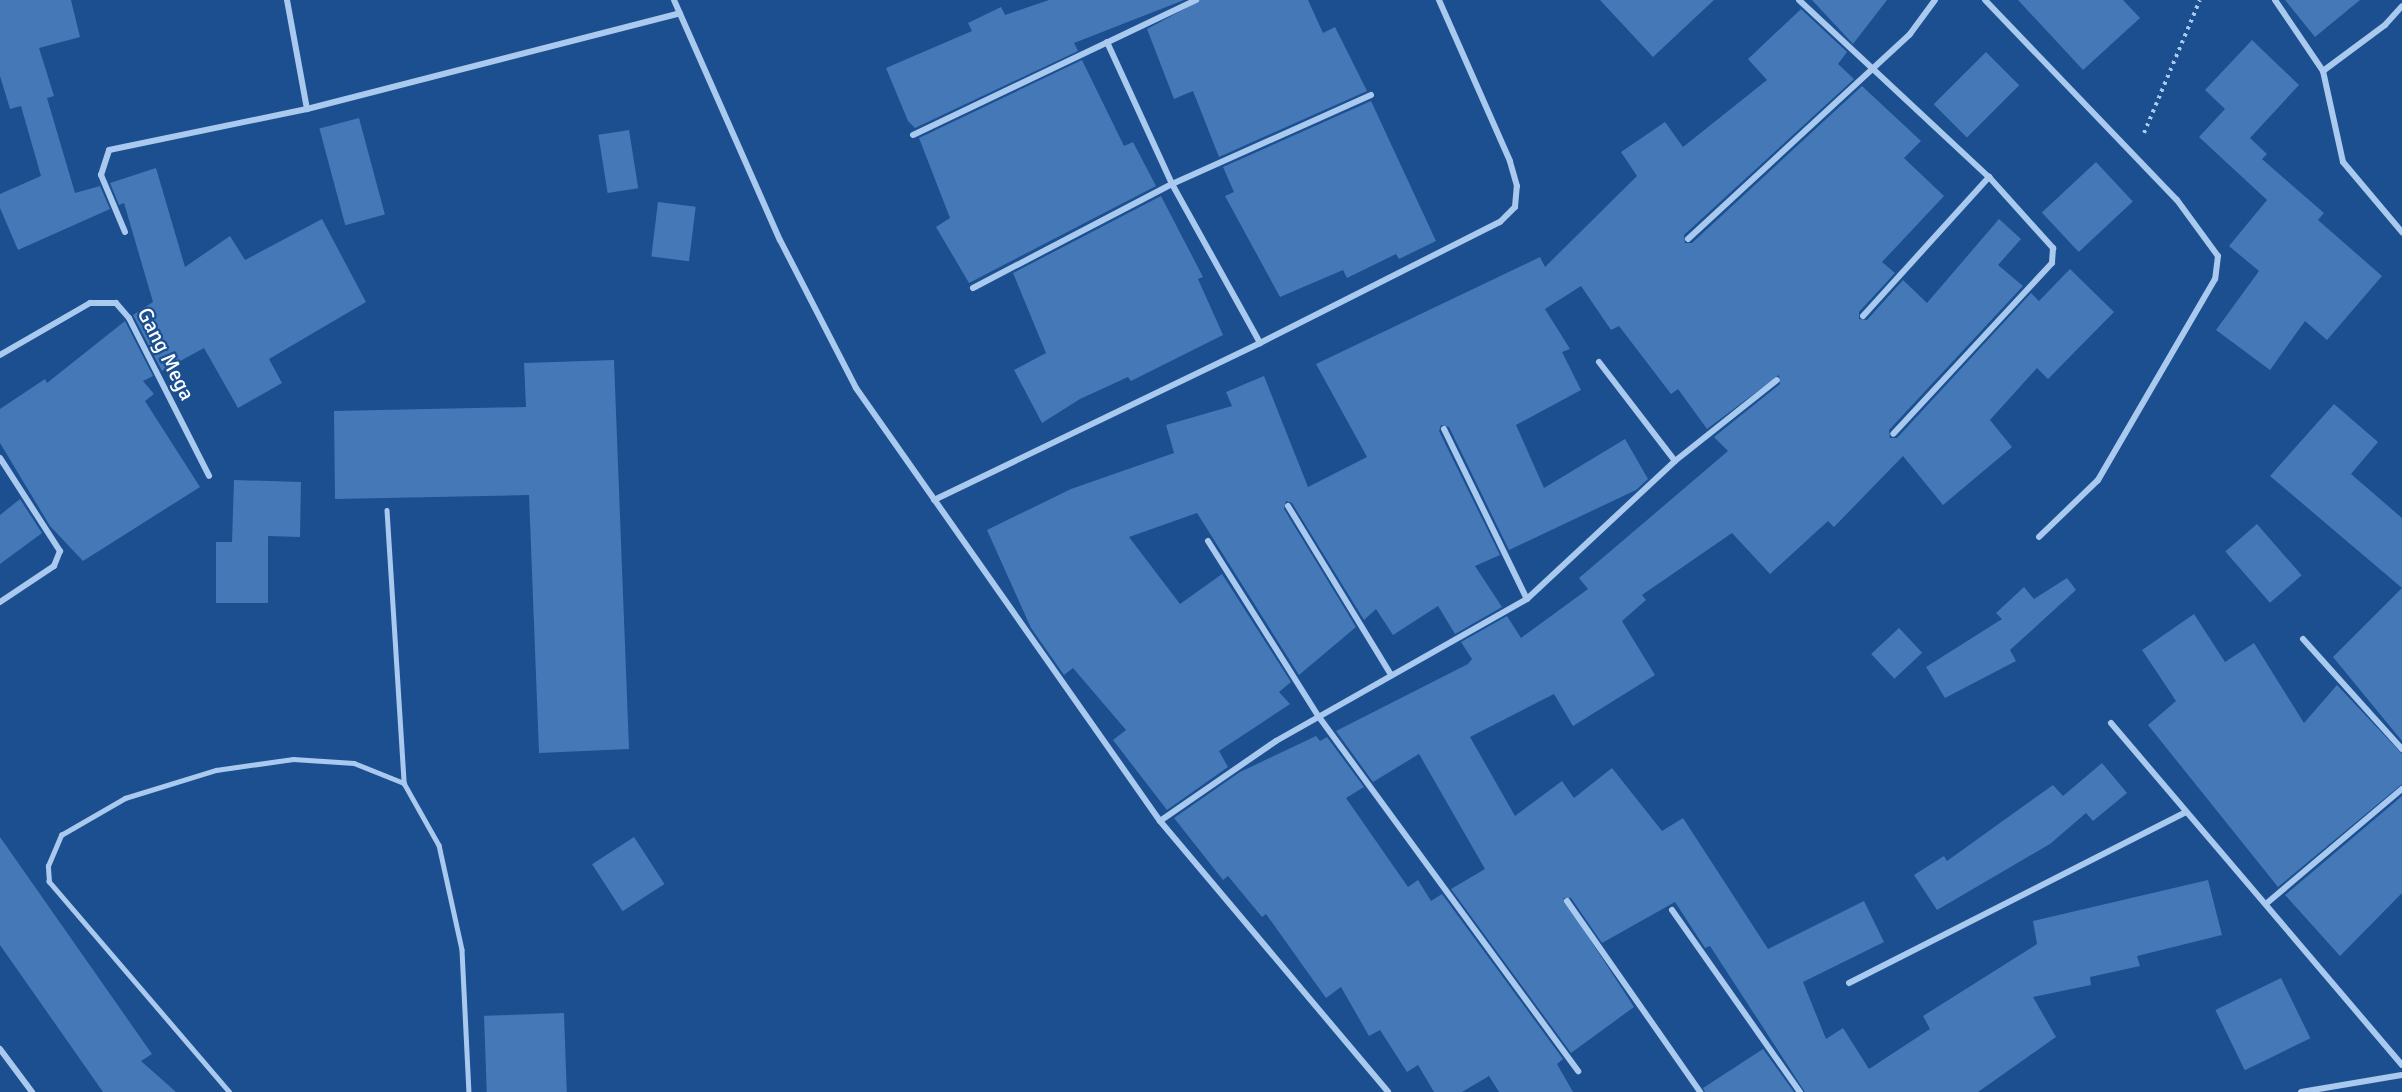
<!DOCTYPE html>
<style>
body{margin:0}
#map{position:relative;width:2402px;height:1092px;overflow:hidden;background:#1b4f8f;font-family:Signika,sans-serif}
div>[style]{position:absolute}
.building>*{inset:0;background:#4478b7;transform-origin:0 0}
.path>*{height:4px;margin-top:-2px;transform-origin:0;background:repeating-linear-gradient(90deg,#a9c9ee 0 3px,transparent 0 7.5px)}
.service>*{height:4.5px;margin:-2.25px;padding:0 2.25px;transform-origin:2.25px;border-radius:2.25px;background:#a9c9ee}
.minor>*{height:6px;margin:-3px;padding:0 3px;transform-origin:3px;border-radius:3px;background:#a9c9ee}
span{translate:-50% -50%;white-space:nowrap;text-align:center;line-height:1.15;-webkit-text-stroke:4.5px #1b4f8f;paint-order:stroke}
.street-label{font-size:21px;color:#fff}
</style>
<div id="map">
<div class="building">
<div style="clip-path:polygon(0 0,71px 0,80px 37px,39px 48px,54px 96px,47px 98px,75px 193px,100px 186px,110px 209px,18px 250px,0 208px,0 194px,41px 176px,21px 106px,10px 109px,0 76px)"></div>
<div style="clip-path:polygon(1049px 0,1184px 0,1074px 43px,1078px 51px,915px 128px,908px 121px,886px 68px,972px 31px,968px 23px,1001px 7px,1005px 15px)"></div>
<div style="clip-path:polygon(1201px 0,1308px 0,1323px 33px,1335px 27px,1367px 91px,1219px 157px,1193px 91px,1174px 99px,1147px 29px)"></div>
<div style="clip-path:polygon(1600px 0,1714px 0,1653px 57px)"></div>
<div style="clip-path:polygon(1812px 0,1887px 0,1853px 44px)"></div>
<div style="clip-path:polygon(2018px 0,2123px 0,2140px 18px,2083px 70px)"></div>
<div style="clip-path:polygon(2285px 0,2360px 0,2315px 37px)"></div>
<div style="clip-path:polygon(1801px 9px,1847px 52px,1838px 64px,1854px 79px,1684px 235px,1685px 243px,1692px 243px,1862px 86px,1921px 141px,1904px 158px,1944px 196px,1882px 262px,1895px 273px,1859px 312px,1859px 319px,1867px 320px,1903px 280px,1927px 303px,1999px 219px,2021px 239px,1998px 265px,2023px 286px,1889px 430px,1890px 438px,1897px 438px,2031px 293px,2039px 301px,2070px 269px,2114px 312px,2048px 379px,2037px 368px,1990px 420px,2012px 447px,1943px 505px,1903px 456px,1834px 527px,1828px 521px,1770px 574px,1732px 533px,1642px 595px,1646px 600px,1622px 621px,1655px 675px,1573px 726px,1554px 694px,1470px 737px,1515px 816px,1562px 781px,1574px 798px,1612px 768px,1662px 831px,1683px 818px,1768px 949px,1864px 901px,1884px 942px,1803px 982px,1826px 1039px,1843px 1028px,1869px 1069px,1930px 1029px,1923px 1016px,2037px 944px,2033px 921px,2208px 880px,2222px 935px,2137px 956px,2140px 966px,2090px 977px,2091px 985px,2033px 997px,2056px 1037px,1978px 1092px,1805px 1092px,1710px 946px,1705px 948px,1675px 902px,1602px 943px,1571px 898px,1563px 898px,1634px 1007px,1571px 1053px,1451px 889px,1485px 869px,1419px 754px,1373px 782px,1336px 731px,1468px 664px,1472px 659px,1461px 642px,1507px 616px,1521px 638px,1588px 589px,1579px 578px,1728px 451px,1714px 437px,1780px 384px,1779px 375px,1707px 429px,1678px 389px,1671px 394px,1619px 326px,1611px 330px,1581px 286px,1545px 309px,1570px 349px,1562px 352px,1581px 390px,1516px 425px,1544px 488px,1625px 439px,1648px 479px,1636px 490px,1509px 550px,1449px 427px,1441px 425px,1439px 431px,1500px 555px,1475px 566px,1502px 607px,1455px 634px,1438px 606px,1393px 635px,1376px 609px,1364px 620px,1292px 503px,1286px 501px,1284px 509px,1356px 627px,1299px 675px,1197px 513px,1129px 537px,1180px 604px,1222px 574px,1291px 682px,1279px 692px,1290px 704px,1219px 751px,1228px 767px,1167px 810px,1113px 740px,1126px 730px,1073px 668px,1064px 675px,1031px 628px,987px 530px,1071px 489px,1174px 453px,1166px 425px,1232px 406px,1226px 392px,1264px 376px,1308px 487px,1367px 457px,1316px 364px,1540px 257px,1545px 267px,1637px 176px,1621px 152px,1665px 122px,1683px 147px,1767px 80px,1748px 59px)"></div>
<div style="clip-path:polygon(2252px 40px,2299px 85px,2250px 138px,2267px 154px,2262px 159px,2324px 213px,2318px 220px,2382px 276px,2327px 340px,2305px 321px,2270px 370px,2216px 330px,2259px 271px,2229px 246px,2267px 200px,2199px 137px,2225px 109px,2205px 90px)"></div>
<div style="left:1986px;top:52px;width:47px;height:74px;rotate:45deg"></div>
<div style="clip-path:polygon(1082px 60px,1124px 146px,1133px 142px,1156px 186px,969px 283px,936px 227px,950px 218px,919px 138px)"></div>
<div style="clip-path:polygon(1371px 101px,1436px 241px,1399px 259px,1396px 254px,1347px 278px,1343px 270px,1280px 297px,1225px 196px,1234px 192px,1223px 167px)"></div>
<div style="left:359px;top:118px;width:100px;height:41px;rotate:75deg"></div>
<div style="left:629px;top:130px;width:59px;height:31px;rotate:81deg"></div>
<div style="left:2096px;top:162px;width:54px;height:74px;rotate:47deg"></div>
<div style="clip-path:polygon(156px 168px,185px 267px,230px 236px,245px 260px,322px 219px,366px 302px,269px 359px,282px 383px,238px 408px,204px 348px,162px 371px,133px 315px,153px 302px,124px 203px,119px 205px,110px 183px)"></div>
<div style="clip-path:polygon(1161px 196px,1203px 277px,1198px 279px,1223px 335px,1131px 381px,1128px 377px,1080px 399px,1042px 423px,1014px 370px,1046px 353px,1013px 273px)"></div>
<div style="left:658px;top:202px;width:38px;height:55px;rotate:7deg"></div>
<div style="clip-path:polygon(125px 321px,153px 376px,143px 381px,154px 394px,145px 401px,200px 487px,83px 561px,50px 526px,0 443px,0 409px,45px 379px,47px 383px)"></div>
<div style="clip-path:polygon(614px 360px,629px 749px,539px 753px,529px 495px,335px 499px,334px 411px,526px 407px,524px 363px)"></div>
<div style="clip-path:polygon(2334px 404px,2378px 442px,2351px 474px,2402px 518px,2402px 741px,2333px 657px,2402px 588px,2270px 476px)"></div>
<div style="clip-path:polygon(234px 480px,301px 482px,300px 537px,268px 536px,268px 603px,216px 603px,216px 542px,232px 542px)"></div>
<div style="clip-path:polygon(20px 499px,42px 533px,0 564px,0 515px)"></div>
<div style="left:2257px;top:524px;width:68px;height:42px;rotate:49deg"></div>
<div style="clip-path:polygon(2067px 578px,2076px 590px,2010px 650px,2016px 661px,1945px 698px,1926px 667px,2002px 619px,1996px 613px,2024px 587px,2034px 599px)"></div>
<div style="clip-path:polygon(2194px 614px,2225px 662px,2254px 643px,2304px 723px,2337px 685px,2402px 754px,2402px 784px,2278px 887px,2148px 725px,2176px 701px,2142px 650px)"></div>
<div style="left:1899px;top:628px;width:34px;height:38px;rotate:47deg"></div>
<div style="clip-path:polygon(1316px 736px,1320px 741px,1327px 737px,1364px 787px,1346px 798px,1408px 887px,1418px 880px,1431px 901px,1442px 894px,1563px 1059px,1557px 1064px,1573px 1092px,1499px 1092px,1489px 1076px,1462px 1092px,1434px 1092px,1418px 1065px,1407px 1072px,1380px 1030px,1369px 1036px,1341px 987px,1326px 998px,1266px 914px,1262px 917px,1228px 876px,1223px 880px,1174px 818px,1240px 772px)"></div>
<div style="clip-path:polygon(2102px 763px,2127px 793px,2093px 821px,2086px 813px,2050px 844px,1937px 910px,1914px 875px,1944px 856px,1947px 861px,2053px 785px,2063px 796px)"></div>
<div style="clip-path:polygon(2402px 796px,2402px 893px,2340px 956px,2285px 895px)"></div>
<div style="clip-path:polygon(0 837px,152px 1054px,141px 1061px,176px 1092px,103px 1092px,0 945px)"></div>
<div style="left:634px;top:837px;width:56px;height:50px;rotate:57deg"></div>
<div style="left:2281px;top:978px;width:67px;height:73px;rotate:64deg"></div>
<div style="left:564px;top:1013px;width:79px;height:80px;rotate:88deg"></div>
<div style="clip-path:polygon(1763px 1049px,1794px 1092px,1705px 1092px,1703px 1088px)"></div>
</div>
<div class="path">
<div style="left:2144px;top:133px;width:144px;rotate:-67.2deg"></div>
</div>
<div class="service">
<div style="left:387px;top:510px;width:274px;rotate:86.4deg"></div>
<div style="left:229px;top:1092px;width:277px;rotate:-130.6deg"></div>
<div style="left:49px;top:882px;width:16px;rotate:-94deg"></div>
<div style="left:48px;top:866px;width:34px;rotate:-67deg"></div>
<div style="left:61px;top:835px;width:74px;rotate:-30deg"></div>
<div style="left:125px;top:798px;width:95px;rotate:-17.1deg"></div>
<div style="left:216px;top:770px;width:78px;rotate:-8.1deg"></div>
<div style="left:293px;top:759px;width:61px;rotate:3.8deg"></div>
<div style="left:354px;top:763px;width:54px;rotate:21.8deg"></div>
<div style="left:404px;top:783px;width:71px;rotate:60.6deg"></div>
<div style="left:439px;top:845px;width:107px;rotate:77.6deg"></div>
<div style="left:462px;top:950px;width:142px;rotate:87.2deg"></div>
</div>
<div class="minor">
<div style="left:287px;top:0;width:111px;rotate:79.6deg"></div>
<div style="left:674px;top:0;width:262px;rotate:66.2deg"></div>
<div style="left:780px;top:240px;width:166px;rotate:62.8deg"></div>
<div style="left:856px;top:388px;width:529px;rotate:54.93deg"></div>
<div style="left:1160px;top:821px;width:354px;rotate:49.9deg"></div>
<div style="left:1799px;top:0;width:260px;rotate:43deg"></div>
<div style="left:1989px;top:177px;width:96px;rotate:48deg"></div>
<div style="left:2053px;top:248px;width:15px;rotate:94deg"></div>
<div style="left:2052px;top:263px;width:233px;rotate:132.9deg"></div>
<div style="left:1985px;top:0;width:277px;rotate:46.2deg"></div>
<div style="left:2177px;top:200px;width:69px;rotate:53.8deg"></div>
<div style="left:2218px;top:256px;width:23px;rotate:97deg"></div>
<div style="left:2215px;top:279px;width:233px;rotate:120.2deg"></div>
<div style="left:2098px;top:480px;width:82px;rotate:136deg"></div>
<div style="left:2275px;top:0;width:86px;rotate:55.9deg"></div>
<div style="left:2323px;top:71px;width:93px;rotate:77.6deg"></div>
<div style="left:2343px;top:162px;width:92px;rotate:49.9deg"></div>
<div style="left:1107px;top:42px;width:156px;rotate:65.4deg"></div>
<div style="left:1172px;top:184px;width:182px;rotate:61deg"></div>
<div style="left:2323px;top:71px;width:77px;rotate:-36.6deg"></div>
<div style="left:2385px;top:25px;width:25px;rotate:-48deg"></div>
<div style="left:913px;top:135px;width:314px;rotate:-25.5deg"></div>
<div style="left:125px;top:232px;width:62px;rotate:-112.8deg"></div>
<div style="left:101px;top:175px;width:26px;rotate:-72deg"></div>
<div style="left:109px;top:150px;width:202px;rotate:-11.7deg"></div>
<div style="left:307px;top:109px;width:385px;rotate:-14.4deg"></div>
<div style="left:1688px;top:239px;width:302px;rotate:-42.7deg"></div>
<div style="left:1910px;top:34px;width:42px;rotate:-53.7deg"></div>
<div style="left:973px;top:288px;width:225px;rotate:-27.6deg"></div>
<div style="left:1172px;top:184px;width:218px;rotate:-24.1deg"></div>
<div style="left:1863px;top:316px;width:188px;rotate:-47.8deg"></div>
<div style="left:0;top:355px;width:104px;rotate:-30deg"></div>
<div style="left:90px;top:303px;width:26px"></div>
<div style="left:116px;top:303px;width:20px;rotate:49deg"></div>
<div style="left:129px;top:318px;width:177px;rotate:63.1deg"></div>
<div style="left:1599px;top:362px;width:125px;rotate:52.5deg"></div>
<div style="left:1444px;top:429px;width:189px;rotate:64deg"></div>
<div style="left:0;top:458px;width:111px;rotate:57.2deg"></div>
<div style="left:60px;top:551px;width:16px;rotate:112deg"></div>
<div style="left:54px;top:566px;width:65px;rotate:146.3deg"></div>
<div style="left:934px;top:500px;width:362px;rotate:-25.7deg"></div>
<div style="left:1260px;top:343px;width:269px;rotate:-26.8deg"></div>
<div style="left:1500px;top:222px;width:21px;rotate:-45deg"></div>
<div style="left:1515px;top:207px;width:21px;rotate:-85deg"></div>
<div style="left:1517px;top:186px;width:26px;rotate:-106deg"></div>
<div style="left:1510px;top:161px;width:176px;rotate:-113.8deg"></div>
<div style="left:1288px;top:506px;width:198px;rotate:58.6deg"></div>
<div style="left:1208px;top:541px;width:208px;rotate:57.8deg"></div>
<div style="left:1319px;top:717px;width:439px;rotate:53.8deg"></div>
<div style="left:2303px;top:639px;width:148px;rotate:48deg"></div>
<div style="left:2111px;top:723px;width:449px;rotate:49.6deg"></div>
<div style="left:1160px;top:821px;width:141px;rotate:-34.6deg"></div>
<div style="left:1276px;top:741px;width:288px;rotate:-29.5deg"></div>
<div style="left:1527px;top:599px;width:202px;rotate:-43deg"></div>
<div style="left:1675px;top:461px;width:130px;rotate:-38.5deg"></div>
<div style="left:1567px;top:901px;width:233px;rotate:55.1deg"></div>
<div style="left:2267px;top:903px;width:177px;rotate:-40.2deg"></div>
<div style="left:1672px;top:910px;width:223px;rotate:54.9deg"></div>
<div style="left:1849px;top:983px;width:378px;rotate:-26.9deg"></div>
<div style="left:0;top:1049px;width:54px;rotate:53.3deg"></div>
<div style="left:2301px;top:1092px;width:102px;rotate:-9.6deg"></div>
</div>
<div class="street-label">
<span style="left:166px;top:354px;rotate:63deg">Gang Mega</span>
</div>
</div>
